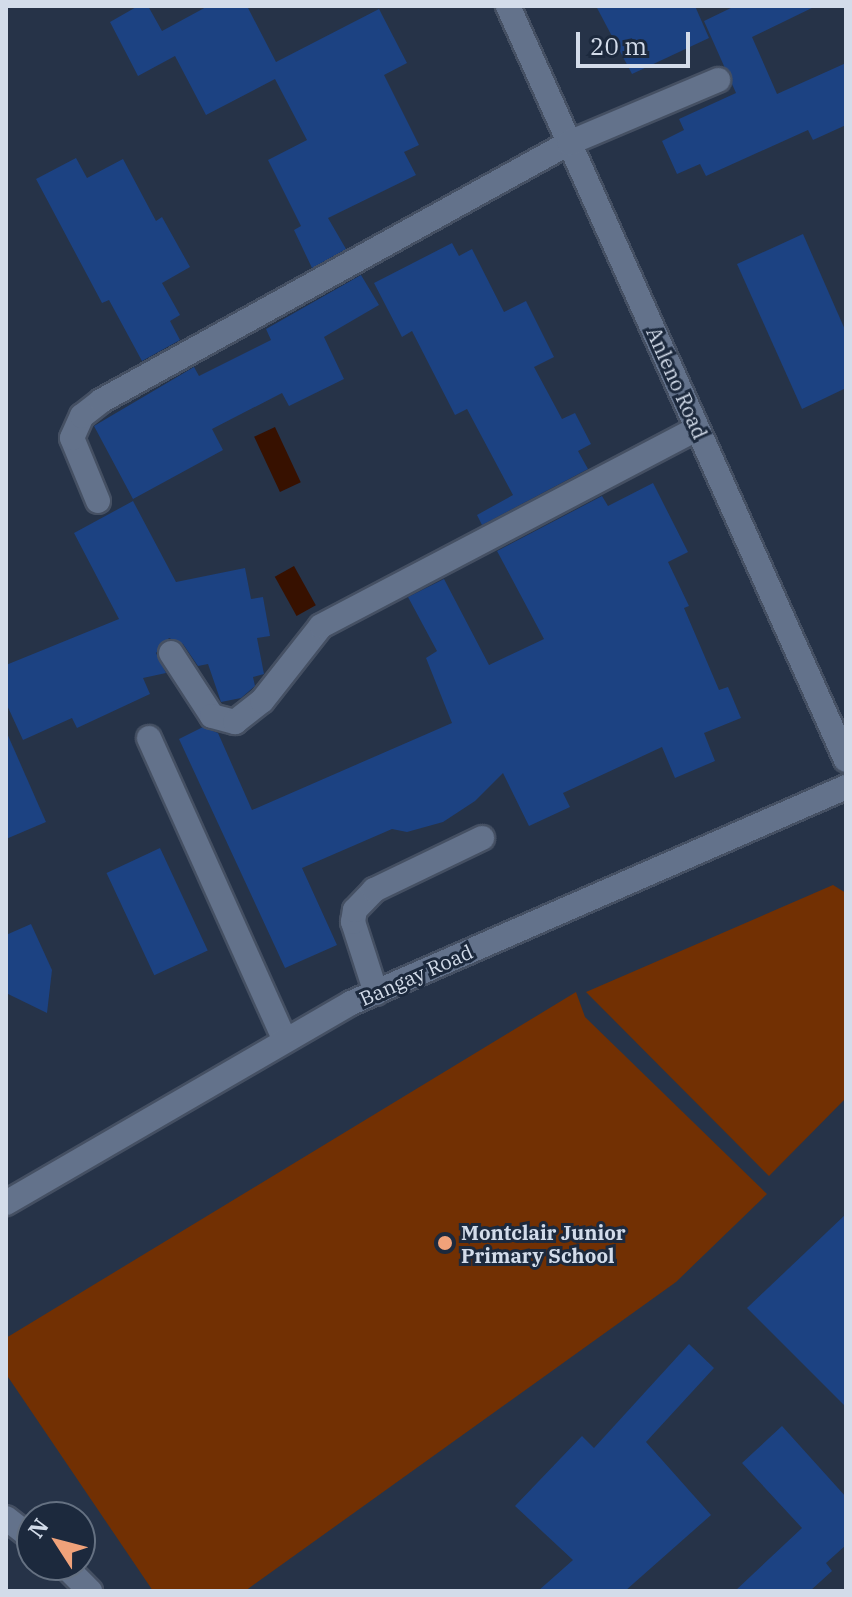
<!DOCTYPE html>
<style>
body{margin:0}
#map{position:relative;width:852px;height:1597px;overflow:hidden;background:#263348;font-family:"IBM Plex Serif",serif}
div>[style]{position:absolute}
.green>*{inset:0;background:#723003}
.water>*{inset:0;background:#371100;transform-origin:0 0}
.building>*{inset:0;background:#1c4282;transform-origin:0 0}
.roads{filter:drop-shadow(2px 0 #455063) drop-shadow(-2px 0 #455063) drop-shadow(0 2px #455063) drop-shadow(0 -2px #455063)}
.minor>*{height:24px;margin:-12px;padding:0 12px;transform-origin:12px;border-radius:12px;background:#63728b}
.dots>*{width:22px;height:22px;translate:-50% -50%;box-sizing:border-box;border:4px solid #1c293d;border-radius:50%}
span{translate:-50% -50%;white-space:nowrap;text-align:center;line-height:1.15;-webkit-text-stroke:6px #1c293d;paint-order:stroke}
.street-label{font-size:20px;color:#d3dcea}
.poi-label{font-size:20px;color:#d3dcea;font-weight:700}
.left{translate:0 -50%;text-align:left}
.frame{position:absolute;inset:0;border:8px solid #d3dcea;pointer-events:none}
.north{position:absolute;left:16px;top:1501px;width:80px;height:80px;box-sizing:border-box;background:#1c293d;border:2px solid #657182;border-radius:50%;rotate:306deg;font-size:22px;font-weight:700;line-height:32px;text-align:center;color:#d3dcea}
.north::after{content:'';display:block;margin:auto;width:28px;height:36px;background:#f0a27a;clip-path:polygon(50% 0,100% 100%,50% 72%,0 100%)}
.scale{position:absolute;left:576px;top:32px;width:114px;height:36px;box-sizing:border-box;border:4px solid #d3dcea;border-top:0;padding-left:10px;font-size:24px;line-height:28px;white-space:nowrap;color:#d3dcea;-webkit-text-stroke:6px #1c293d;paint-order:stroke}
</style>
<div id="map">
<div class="green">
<div style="clip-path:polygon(833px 885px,846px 893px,846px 1098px,769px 1176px,586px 992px)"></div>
<div style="clip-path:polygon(576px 992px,585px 1017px,767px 1194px,676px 1282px,245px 1591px,153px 1591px,6px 1374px,6px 1338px)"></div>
</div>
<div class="water">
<div style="left:275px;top:427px;width:61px;height:23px;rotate:65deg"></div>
<div style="left:294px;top:566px;width:45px;height:22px;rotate:61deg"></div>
</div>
<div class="building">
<div style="clip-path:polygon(138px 6px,148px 6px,162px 31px,208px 6px,247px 6px,276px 62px,379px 9px,407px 63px,384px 75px,419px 145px,404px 152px,416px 175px,328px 218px,346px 249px,312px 268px,294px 230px,301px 226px,268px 160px,307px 140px,275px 79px,206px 115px,175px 56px,138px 76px,110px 22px)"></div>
<div style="clip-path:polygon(596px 6px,695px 6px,709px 38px,632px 74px)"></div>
<div style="clip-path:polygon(735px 6px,816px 6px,752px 37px,777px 94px,846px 63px,846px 125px,813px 140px,808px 130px,706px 176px,700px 164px,677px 174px,662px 141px,684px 130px,679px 119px,736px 93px,704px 21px)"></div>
<div style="clip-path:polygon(76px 158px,87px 178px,123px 159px,156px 221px,162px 217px,190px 267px,162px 283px,180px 315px,170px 321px,180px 340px,142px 361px,109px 300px,102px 303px,36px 179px)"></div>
<div style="clip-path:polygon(803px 234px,846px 332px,846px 388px,802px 409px,737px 264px)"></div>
<div style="clip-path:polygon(452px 243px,459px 256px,472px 249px,504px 312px,526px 301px,554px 357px,534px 367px,562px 419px,575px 413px,591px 444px,578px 451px,588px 469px,482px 525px,477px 515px,513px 495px,467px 409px,455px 415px,412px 331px,402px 337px,374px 283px)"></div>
<div style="clip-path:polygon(361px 275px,379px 305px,324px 337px,344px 379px,289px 406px,282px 393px,212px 429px,223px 450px,133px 499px,94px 426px,194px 367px,199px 376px,271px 340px,266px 329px)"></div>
<div style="clip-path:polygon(653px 483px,688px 552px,668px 562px,689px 606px,684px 608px,719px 690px,728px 687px,741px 718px,704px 733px,715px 761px,675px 778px,662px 747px,563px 793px,570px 807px,529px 826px,503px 773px,475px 801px,443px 822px,407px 832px,392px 829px,302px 868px,337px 945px,285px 968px,179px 739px,203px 727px,218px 733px,252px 810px,452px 723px,426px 658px,437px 651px,408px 597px,444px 579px,489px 665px,544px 639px,497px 551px,602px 496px,608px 506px)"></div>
<div style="clip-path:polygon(133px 501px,176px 582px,245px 568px,251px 599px,263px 597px,270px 636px,257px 638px,264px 674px,253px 677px,255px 686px,241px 698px,221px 702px,208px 664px,198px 666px,183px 644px,169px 638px,156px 653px,166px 673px,143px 678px,150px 694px,77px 728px,72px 718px,23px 740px,6px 703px,6px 665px,119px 619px,74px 533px)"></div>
<div style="clip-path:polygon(6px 731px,46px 822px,6px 839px)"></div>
<div style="left:160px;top:848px;width:113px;height:59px;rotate:65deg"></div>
<div style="clip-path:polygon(31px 924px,52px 970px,47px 1013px,6px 993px,6px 935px)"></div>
<div style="clip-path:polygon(846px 1214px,846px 1407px,747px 1308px)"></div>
<div style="clip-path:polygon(689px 1344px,714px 1368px,646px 1442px,711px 1515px,625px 1591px,538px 1591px,573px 1560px,515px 1506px,582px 1436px,594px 1448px)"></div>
<div style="clip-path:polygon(782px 1426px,846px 1497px,846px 1545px,826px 1563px,832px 1571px,810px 1591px,735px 1591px,802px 1528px,742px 1463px)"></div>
</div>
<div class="roads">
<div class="minor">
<div style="left:508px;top:6px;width:826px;rotate:65.85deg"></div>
<div style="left:98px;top:501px;width:68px;rotate:-112.4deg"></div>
<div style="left:72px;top:438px;width:24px;rotate:-66deg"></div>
<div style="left:82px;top:416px;width:24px;rotate:-38deg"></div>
<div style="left:101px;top:401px;width:534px;rotate:-28.87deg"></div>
<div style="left:569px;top:143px;width:162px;rotate:-22.9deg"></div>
<div style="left:171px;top:653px;width:75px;rotate:56.9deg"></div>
<div style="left:212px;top:716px;width:24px;rotate:15deg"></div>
<div style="left:235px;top:722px;width:34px;rotate:-38deg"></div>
<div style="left:262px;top:701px;width:95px;rotate:-51.8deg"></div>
<div style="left:321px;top:626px;width:424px;rotate:-27.7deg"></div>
<div style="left:149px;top:738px;width:329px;rotate:65.8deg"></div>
<div style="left:376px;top:993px;width:75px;rotate:-107.9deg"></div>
<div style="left:353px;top:922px;width:12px;rotate:-81deg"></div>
<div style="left:355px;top:910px;width:28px;rotate:-46deg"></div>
<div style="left:374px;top:890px;width:120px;rotate:-25.7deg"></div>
<div style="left:6px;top:1203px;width:399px;rotate:-30.1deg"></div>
<div style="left:351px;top:1003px;width:540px;rotate:-23.57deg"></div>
<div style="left:6px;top:1518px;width:33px;rotate:38deg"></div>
<div style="left:64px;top:1565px;width:37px;rotate:45deg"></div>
</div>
</div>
<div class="dots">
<div style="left:445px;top:1243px;background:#f0a27a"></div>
</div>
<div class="street-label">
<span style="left:677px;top:383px;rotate:66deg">Anleno Road</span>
<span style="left:416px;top:975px;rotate:-24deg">Bangay Road</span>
</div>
<div class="poi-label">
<span class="left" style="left:461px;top:1244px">Montclair Junior<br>Primary School</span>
</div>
<div class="frame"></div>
<div class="north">N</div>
<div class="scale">20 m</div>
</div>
